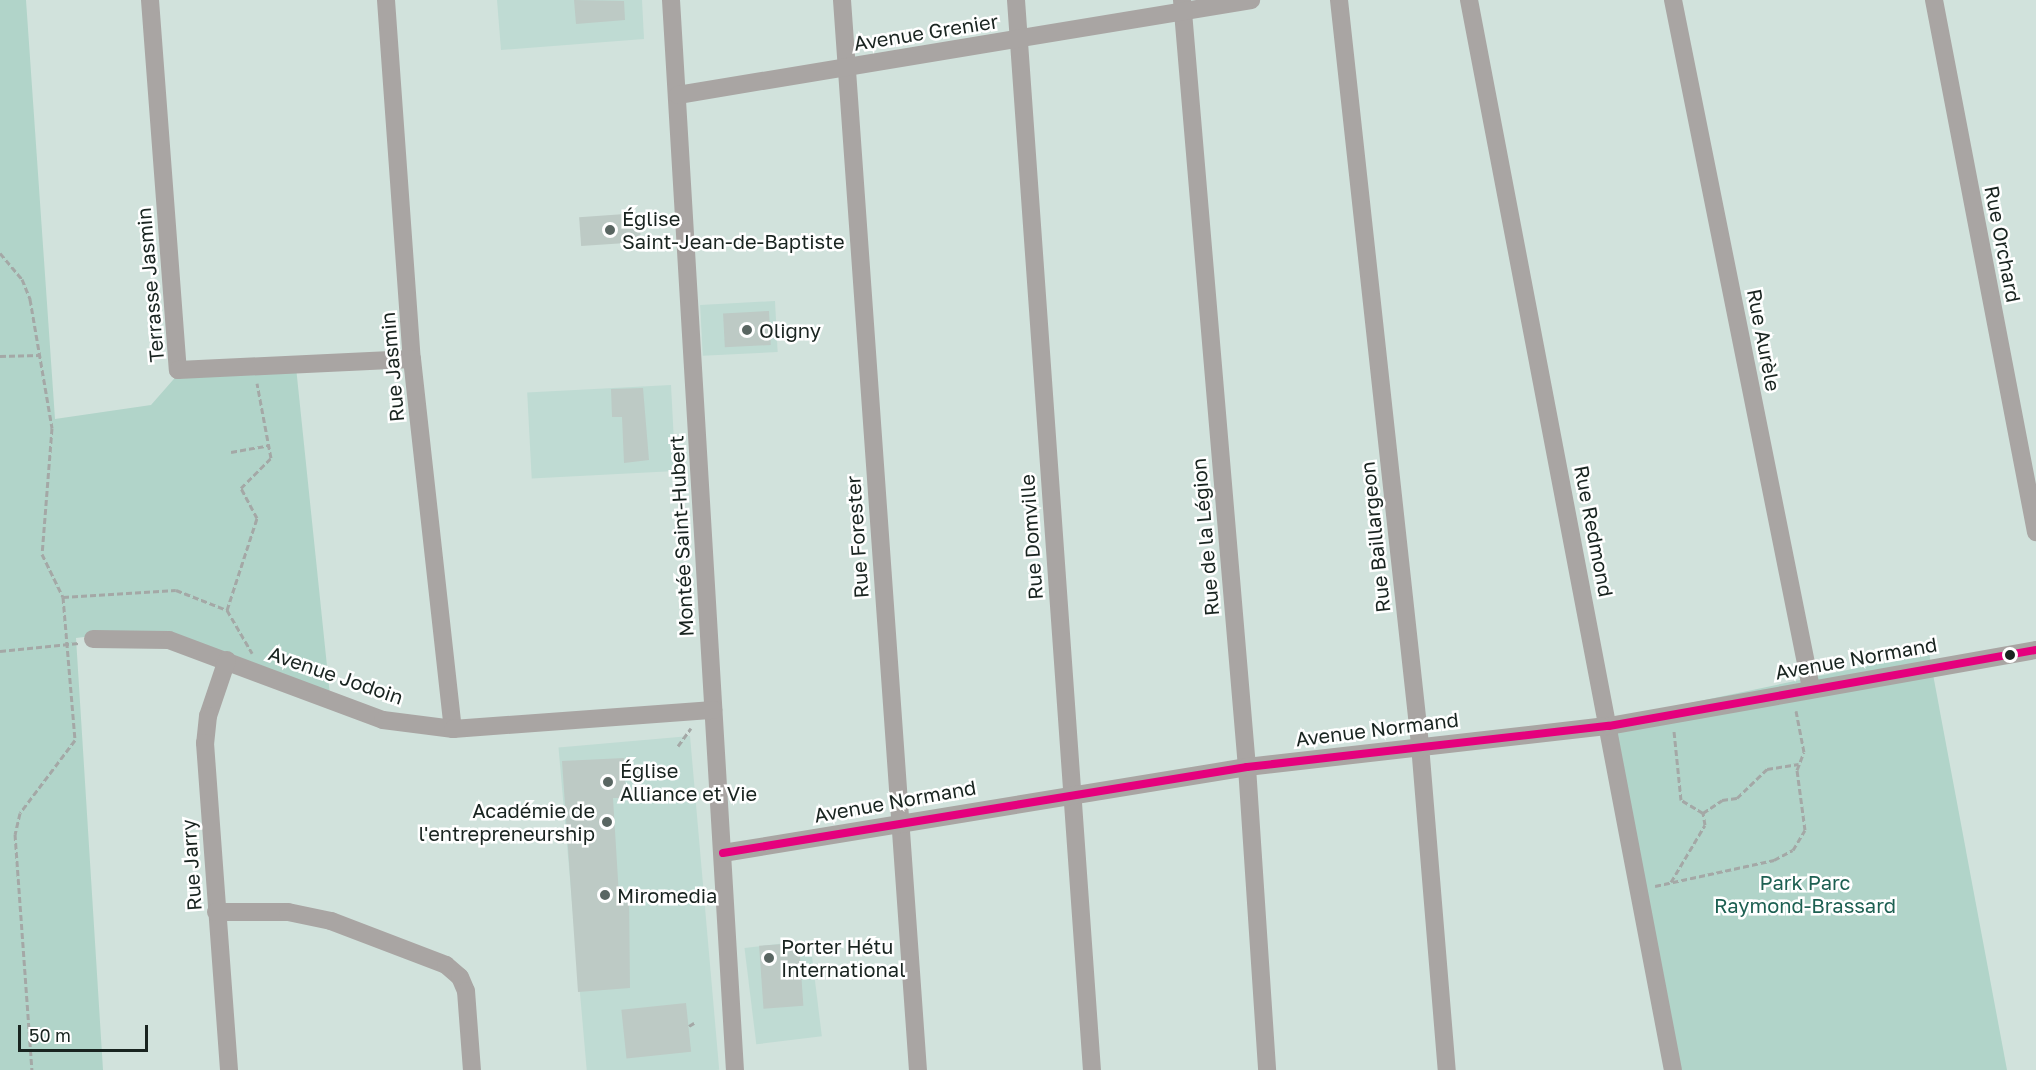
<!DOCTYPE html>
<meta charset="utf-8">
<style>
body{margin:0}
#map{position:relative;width:2036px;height:1070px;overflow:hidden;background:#d1e2dc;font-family:"Golos Text",sans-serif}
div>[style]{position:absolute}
.built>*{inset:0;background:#bfdbd3;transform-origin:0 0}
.green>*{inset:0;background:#b1d4c9}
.building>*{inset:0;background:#bdcac5;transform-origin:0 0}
.path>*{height:3px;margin-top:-1.5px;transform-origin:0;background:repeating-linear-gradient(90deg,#a4a8a6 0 6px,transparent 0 9px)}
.minor>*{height:18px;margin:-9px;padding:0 9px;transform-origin:9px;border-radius:9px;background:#a9a5a3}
.bus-1>*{height:8px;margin:-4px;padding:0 4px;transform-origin:4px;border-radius:4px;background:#e5007d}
.dots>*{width:16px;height:16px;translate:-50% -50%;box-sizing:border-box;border:3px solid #fff;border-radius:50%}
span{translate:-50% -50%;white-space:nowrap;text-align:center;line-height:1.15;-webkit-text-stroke:5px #fff;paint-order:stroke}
.street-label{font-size:20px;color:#192420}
.poi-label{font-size:20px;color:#192420}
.left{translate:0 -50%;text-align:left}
.right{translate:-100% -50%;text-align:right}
.park-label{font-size:20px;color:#1d6052}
.scale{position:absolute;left:18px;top:1025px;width:130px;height:27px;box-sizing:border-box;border:3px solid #192420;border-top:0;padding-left:8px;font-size:18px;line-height:21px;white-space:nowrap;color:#192420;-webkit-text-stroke:4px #fff;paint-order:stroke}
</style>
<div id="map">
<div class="built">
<div style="clip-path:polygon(497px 0,642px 0,644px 39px,501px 50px)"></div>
<div style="left:775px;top:301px;width:51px;height:75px;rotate:87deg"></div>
<div style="left:671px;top:385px;width:86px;height:144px;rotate:87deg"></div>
<div style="left:690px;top:736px;width:335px;height:132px;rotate:85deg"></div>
<div style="left:810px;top:940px;width:97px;height:66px;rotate:83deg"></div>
</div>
<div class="green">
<div style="clip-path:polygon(0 0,26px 0,55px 419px,151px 405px,180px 372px,296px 367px,330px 695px,125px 632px,76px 638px,103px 1070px,0 1070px)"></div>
<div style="clip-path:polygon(1929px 653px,2007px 1070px,1667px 1070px,1604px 721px)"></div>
</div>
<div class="building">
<div style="clip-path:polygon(574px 0,624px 1px,625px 20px,576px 24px)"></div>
<div style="left:639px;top:213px;width:29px;height:60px;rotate:86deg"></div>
<div style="left:769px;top:311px;width:34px;height:46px;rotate:87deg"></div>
<div style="clip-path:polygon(643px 388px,649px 460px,624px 463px,622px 417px,612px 417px,611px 389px)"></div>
<div style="clip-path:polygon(624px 758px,626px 798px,613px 798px,619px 896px,629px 895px,630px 988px,578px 992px,562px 761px)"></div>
<div style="left:799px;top:943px;width:63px;height:40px;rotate:86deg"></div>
<div style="left:686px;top:1003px;width:49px;height:65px;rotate:84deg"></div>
</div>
<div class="path">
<div style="left:0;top:253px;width:34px;rotate:50deg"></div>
<div style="left:22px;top:279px;width:22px;rotate:68deg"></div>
<div style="left:30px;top:299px;width:131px;rotate:80.3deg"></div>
<div style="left:52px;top:428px;width:126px;rotate:94.5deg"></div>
<div style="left:42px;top:554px;width:48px;rotate:64deg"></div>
<div style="left:63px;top:597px;width:144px;rotate:85.2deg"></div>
<div style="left:75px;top:740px;width:91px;rotate:127deg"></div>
<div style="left:20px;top:813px;width:22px;rotate:103deg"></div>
<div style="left:15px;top:834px;width:237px;rotate:85.9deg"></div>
<div style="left:0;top:356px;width:40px;rotate:-1.4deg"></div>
<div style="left:231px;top:452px;width:39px;rotate:-10deg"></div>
<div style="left:63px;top:597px;width:113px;rotate:-3.5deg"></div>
<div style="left:176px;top:590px;width:55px;rotate:21.4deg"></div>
<div style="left:227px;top:610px;width:50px;rotate:59.8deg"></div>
<div style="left:227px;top:610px;width:97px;rotate:-71.9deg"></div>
<div style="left:257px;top:518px;width:34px;rotate:-118deg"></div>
<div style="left:241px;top:488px;width:42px;rotate:-45deg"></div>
<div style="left:271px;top:458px;width:76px;rotate:-100.6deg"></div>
<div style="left:0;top:651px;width:79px;rotate:-5.8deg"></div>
<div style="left:678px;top:746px;width:22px;rotate:-54deg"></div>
<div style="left:1703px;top:813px;width:23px;rotate:-34deg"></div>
<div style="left:1722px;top:800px;width:15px;rotate:-8deg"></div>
<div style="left:1737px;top:798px;width:42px;rotate:-44deg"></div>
<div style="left:1767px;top:769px;width:32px;rotate:-9deg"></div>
<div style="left:1671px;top:882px;width:66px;rotate:-59.2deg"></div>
<div style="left:1705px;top:825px;width:12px;rotate:-99deg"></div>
<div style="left:1703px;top:813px;width:26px;rotate:-149deg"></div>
<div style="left:1681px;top:800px;width:69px;rotate:-95.8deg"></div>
<div style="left:1655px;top:886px;width:122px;rotate:-12.3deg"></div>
<div style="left:1774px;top:860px;width:21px;rotate:-28deg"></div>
<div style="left:1793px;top:850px;width:23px;rotate:-59deg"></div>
<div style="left:1805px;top:830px;width:61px;rotate:-97.6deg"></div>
<div style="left:1797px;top:770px;width:19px;rotate:-69deg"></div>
<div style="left:1804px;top:752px;width:42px;rotate:-101deg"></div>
<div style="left:689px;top:1026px;width:6px;rotate:-31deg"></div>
</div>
<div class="minor">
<div style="left:150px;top:0;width:371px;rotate:85.7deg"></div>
<div style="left:178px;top:370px;width:234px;rotate:-2.7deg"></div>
<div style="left:386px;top:0;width:360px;rotate:85.9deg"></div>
<div style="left:412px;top:359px;width:372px;rotate:83.7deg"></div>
<div style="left:671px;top:0;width:1072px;rotate:86.58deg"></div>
<div style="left:842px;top:0;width:1073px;rotate:85.94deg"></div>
<div style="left:1016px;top:0;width:1073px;rotate:85.94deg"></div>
<div style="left:1182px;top:0;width:770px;rotate:85.16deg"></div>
<div style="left:1247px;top:767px;width:304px;rotate:86.2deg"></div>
<div style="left:1339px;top:0;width:749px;rotate:83.79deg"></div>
<div style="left:1420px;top:745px;width:326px;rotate:85.3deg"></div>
<div style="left:1469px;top:0;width:1089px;rotate:79.21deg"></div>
<div style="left:1673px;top:0;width:702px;rotate:78.66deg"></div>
<div style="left:1934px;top:0;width:542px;rotate:79.15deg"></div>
<div style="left:678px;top:95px;width:581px;rotate:-9.41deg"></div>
<div style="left:93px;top:639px;width:76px;rotate:0.8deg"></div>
<div style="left:169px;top:640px;width:228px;rotate:20.5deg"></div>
<div style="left:383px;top:720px;width:71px;rotate:7.3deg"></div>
<div style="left:453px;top:729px;width:261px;rotate:-4.2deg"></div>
<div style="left:227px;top:660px;width:59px;rotate:108.7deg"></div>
<div style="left:208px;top:716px;width:27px;rotate:96deg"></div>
<div style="left:205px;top:743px;width:328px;rotate:85.8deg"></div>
<div style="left:723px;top:853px;width:531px;rotate:-9.32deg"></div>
<div style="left:1247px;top:767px;width:364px;rotate:-6.5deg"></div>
<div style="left:1609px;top:726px;width:434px;rotate:-10.1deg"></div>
<div style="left:216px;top:912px;width:72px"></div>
<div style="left:288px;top:912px;width:44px;rotate:11.8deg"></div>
<div style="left:331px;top:921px;width:123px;rotate:20.9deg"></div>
<div style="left:446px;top:965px;width:18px;rotate:41deg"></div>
<div style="left:460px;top:977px;width:15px;rotate:67deg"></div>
<div style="left:466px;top:991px;width:79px;rotate:85.7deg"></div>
</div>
<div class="bus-1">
<div style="left:723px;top:853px;width:531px;rotate:-9.32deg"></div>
<div style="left:1247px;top:767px;width:364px;rotate:-6.5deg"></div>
<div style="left:1609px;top:726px;width:434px;rotate:-10.1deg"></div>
</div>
<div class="dots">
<div style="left:610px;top:230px;background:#596662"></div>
<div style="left:747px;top:330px;background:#596662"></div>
<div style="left:2010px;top:655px;background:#192420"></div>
<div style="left:608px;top:782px;background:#596662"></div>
<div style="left:607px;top:822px;background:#596662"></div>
<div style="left:605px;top:895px;background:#596662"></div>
<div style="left:769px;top:958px;background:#596662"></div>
</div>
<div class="street-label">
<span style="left:926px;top:32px;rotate:-9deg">Avenue Grenier</span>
<span style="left:2003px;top:244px;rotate:79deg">Rue Orchard</span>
<span style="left:150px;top:285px;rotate:-95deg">Terrasse Jasmin</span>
<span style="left:1764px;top:340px;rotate:79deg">Rue Aurèle</span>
<span style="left:392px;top:367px;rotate:-95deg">Rue Jasmin</span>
<span style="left:1594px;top:531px;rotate:79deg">Rue Redmond</span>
<span style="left:681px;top:536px;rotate:-93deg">Montée Saint-Hubert</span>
<span style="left:857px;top:537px;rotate:-94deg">Rue Forester</span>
<span style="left:1031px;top:537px;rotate:-94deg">Rue Domville</span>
<span style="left:1205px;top:537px;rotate:-95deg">Rue de la Légion</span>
<span style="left:1375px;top:537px;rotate:-96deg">Rue Baillargeon</span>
<span style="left:1856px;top:658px;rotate:-10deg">Avenue Normand</span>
<span style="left:336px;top:675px;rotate:19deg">Avenue Jodoin</span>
<span style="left:1377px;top:729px;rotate:-7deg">Avenue Normand</span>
<span style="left:895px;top:801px;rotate:-10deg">Avenue Normand</span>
<span style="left:191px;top:865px;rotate:-94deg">Rue Jarry</span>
</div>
<div class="poi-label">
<span class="left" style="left:622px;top:230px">Église<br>Saint-Jean-de-Baptiste</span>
<span class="left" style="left:759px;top:330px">Oligny</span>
<span class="left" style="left:620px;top:782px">Église<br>Alliance et Vie</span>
<span class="right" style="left:595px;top:822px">Académie de<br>l'entrepreneurship</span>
<span class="left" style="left:617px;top:895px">Miromedia</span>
<span class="left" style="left:781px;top:958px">Porter Hétu<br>International</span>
</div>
<div class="park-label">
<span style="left:1805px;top:894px">Park Parc<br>Raymond-Brassard</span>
</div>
<div class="scale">50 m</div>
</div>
